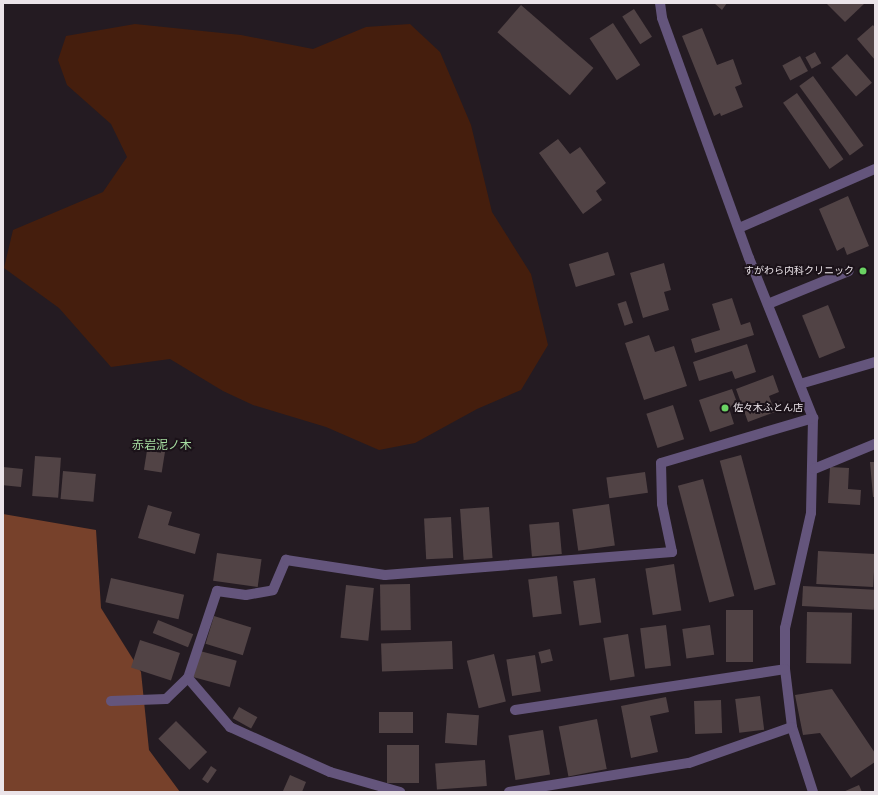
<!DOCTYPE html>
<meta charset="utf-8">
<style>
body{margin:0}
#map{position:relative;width:878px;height:795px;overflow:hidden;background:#241b22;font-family:"Roboto Condensed","Noto Sans JP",sans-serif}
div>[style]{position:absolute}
.green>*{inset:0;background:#451e0d}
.forest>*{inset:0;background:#77412b}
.building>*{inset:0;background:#514345;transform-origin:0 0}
.minor>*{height:10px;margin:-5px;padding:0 5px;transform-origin:5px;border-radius:5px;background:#64557c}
.dots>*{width:11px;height:11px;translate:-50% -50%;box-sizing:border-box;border:2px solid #1b1219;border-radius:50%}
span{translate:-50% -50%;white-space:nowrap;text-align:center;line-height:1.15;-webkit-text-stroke:4px #1b1219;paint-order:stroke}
.poi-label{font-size:10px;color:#ebe4e9}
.right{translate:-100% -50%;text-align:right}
.left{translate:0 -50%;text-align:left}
.quarter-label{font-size:12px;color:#a6dda1}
.frame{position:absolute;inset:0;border:4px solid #ebe4e9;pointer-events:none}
</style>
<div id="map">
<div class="green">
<div style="clip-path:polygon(135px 24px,241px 35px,313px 49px,366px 27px,410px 24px,440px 52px,471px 125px,492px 212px,531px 274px,548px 345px,521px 390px,477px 409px,415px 443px,379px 450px,326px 427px,253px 405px,223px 391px,170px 359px,111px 367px,59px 308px,4px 268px,13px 230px,103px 192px,127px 157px,111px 124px,67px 85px,58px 60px,66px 36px)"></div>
</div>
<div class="forest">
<div style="clip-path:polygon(3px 514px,96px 530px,101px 608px,141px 672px,149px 750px,180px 792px,3px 792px)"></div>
</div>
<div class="building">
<div style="clip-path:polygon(714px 3px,727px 3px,722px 10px)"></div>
<div style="clip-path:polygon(826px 3px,865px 3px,845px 22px)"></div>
<div style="left:521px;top:5px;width:96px;height:36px;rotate:41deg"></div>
<div style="left:634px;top:9px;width:33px;height:14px;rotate:57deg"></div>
<div style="left:613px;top:23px;width:50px;height:28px;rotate:57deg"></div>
<div style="clip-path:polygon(873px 25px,875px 28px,875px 60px,857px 39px)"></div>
<div style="clip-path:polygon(702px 28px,717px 65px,733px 59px,742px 84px,735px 87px,743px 107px,721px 116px,720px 113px,714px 116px,682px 36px)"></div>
<div style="left:815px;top:52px;width:13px;height:11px;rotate:61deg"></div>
<div style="left:847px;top:54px;width:38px;height:21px;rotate:49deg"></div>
<div style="left:800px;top:56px;width:17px;height:20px;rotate:62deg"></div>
<div style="left:813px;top:76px;width:86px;height:17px;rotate:54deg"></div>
<div style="left:797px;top:93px;width:81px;height:17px;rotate:55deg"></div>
<div style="clip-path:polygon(558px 139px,570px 154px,580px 147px,606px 183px,596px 191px,602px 200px,583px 214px,539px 153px)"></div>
<div style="clip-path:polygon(848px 196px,869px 246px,847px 255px,844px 247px,837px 251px,819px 209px)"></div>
<div style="left:608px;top:252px;width:24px;height:41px;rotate:73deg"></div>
<div style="clip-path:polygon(664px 263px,671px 290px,664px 292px,669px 310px,643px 318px,630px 273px)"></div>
<div style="clip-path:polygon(732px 298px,741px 325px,750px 322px,754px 335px,695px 353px,691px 339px,720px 330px,712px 304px)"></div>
<div style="left:626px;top:301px;width:23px;height:9px;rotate:72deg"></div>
<div style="left:828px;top:305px;width:46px;height:28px;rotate:68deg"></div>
<div style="clip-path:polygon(649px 335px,655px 352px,674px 346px,687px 386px,644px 400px,625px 343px)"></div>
<div style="clip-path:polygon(747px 344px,756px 372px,735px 379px,732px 371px,699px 381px,693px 362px)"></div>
<div style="clip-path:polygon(773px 375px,779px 392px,769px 396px,775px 412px,748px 422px,736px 389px)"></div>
<div style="clip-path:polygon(732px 389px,738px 405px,729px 408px,734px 424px,710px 432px,699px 400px)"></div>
<div style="left:673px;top:405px;width:36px;height:28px;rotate:72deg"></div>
<div style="left:148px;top:444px;width:18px;height:26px;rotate:9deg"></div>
<div style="left:741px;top:455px;width:134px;height:22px;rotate:75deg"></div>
<div style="left:35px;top:456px;width:26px;height:40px;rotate:4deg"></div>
<div style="clip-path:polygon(870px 462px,875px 462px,875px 497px,873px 497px)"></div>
<div style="left:3px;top:467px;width:20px;height:18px;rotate:6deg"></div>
<div style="clip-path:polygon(830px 467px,849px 468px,848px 489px,861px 490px,860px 505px,828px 503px)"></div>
<div style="left:63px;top:471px;width:33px;height:28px;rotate:5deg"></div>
<div style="left:645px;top:472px;width:21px;height:39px;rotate:82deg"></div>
<div style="left:703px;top:479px;width:121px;height:26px;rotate:75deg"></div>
<div style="left:609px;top:504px;width:42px;height:37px;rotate:82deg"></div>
<div style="clip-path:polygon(148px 505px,172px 512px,168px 525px,200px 534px,195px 554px,138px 538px)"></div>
<div style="left:489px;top:507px;width:51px;height:29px;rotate:86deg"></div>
<div style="left:451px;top:517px;width:41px;height:27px;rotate:87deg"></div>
<div style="left:559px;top:522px;width:32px;height:30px;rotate:85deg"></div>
<div style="left:818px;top:551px;width:57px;height:33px;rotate:3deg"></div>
<div style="left:217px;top:553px;width:45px;height:28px;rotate:8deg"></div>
<div style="left:674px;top:564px;width:47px;height:29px;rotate:81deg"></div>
<div style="left:557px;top:576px;width:38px;height:29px;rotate:83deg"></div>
<div style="left:111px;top:578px;width:75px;height:25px;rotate:13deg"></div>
<div style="left:595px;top:578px;width:45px;height:22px;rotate:82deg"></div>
<div style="left:410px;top:584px;width:46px;height:30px;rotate:89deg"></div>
<div style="left:346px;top:585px;width:28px;height:53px;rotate:6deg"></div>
<div style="left:803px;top:586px;width:72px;height:20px;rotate:3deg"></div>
<div style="left:726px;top:610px;width:27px;height:52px"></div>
<div style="left:807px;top:612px;width:45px;height:51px;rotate:1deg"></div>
<div style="left:214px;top:616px;width:39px;height:29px;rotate:17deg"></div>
<div style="left:158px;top:620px;width:38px;height:14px;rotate:22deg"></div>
<div style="left:666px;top:625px;width:41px;height:26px;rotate:83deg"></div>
<div style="left:710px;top:625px;width:30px;height:28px;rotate:82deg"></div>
<div style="left:628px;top:634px;width:43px;height:25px;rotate:81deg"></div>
<div style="left:140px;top:640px;width:42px;height:29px;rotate:18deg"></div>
<div style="left:452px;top:641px;width:28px;height:71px;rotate:88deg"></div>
<div style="left:550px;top:649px;width:12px;height:12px;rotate:76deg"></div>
<div style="left:200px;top:651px;width:38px;height:27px;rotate:15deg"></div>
<div style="left:494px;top:654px;width:49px;height:28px;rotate:76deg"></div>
<div style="left:535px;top:655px;width:37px;height:29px;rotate:81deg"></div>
<div style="clip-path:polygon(832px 689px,875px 753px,875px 762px,851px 778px,820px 733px,803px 735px,795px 695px)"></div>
<div style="left:760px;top:696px;width:34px;height:25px;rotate:83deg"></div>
<div style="clip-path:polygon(666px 697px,669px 712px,650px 716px,658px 752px,631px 758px,621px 706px)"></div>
<div style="left:721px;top:700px;width:33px;height:27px;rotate:88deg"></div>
<div style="left:239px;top:707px;width:21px;height:13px;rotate:29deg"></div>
<div style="left:413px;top:712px;width:21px;height:34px;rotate:90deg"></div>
<div style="left:447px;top:713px;width:32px;height:30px;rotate:4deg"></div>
<div style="left:597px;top:719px;width:51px;height:39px;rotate:79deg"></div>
<div style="left:176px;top:721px;width:44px;height:25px;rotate:45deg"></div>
<div style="left:543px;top:730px;width:45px;height:35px;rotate:81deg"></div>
<div style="left:387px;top:745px;width:32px;height:38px"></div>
<div style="left:485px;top:760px;width:26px;height:50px;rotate:86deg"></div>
<div style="left:211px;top:766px;width:7px;height:16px;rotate:34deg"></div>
<div style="clip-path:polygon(290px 775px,306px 782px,302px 792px,283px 791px)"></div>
<div style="clip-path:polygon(859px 785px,862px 792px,843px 792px)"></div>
</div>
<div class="minor">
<div style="left:660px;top:3px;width:15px;rotate:82deg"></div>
<div style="left:662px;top:18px;width:255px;rotate:70.1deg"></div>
<div style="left:749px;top:258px;width:172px;rotate:68.2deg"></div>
<div style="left:813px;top:418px;width:95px;rotate:91.2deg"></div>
<div style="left:811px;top:513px;width:118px;rotate:102.7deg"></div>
<div style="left:785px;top:628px;width:41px;rotate:90deg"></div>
<div style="left:785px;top:669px;width:58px;rotate:83.1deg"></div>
<div style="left:792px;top:727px;width:68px;rotate:72.1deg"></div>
<div style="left:739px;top:228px;width:148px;rotate:-23.5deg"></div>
<div style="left:768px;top:304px;width:87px;rotate:-22.2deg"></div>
<div style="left:800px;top:384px;width:78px;rotate:-16.3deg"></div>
<div style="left:814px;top:469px;width:66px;rotate:-22.3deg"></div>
<div style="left:188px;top:678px;width:92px;rotate:-71.6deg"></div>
<div style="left:217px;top:591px;width:29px;rotate:8deg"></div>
<div style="left:246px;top:595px;width:27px;rotate:-10deg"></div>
<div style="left:273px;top:590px;width:33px;rotate:-67deg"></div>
<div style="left:286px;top:560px;width:100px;rotate:8.6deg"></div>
<div style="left:385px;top:575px;width:288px;rotate:-4.6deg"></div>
<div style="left:672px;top:552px;width:49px;rotate:-101.8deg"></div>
<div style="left:662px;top:504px;width:41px;rotate:-91.4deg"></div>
<div style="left:661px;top:463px;width:159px;rotate:-16.5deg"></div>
<div style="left:111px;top:701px;width:55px;rotate:-2.1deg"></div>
<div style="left:166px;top:699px;width:30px;rotate:-44deg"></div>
<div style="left:188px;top:678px;width:65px;rotate:49.4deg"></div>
<div style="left:230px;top:727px;width:110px;rotate:24.2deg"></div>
<div style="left:330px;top:772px;width:73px;rotate:15.9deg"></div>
<div style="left:515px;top:710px;width:273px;rotate:-8.6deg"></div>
<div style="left:509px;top:792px;width:182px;rotate:-9.2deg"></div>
<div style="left:689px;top:763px;width:109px;rotate:-19.3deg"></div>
</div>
<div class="dots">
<div style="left:863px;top:271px;background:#6ad363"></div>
<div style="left:725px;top:408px;background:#6ad363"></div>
</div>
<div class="poi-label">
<span class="right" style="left:854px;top:271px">すがわら内科クリニック</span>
<span class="left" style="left:733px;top:408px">佐々木ふとん店</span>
</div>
<div class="quarter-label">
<span style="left:162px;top:446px">赤岩泥ノ木</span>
</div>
<div class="frame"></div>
</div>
